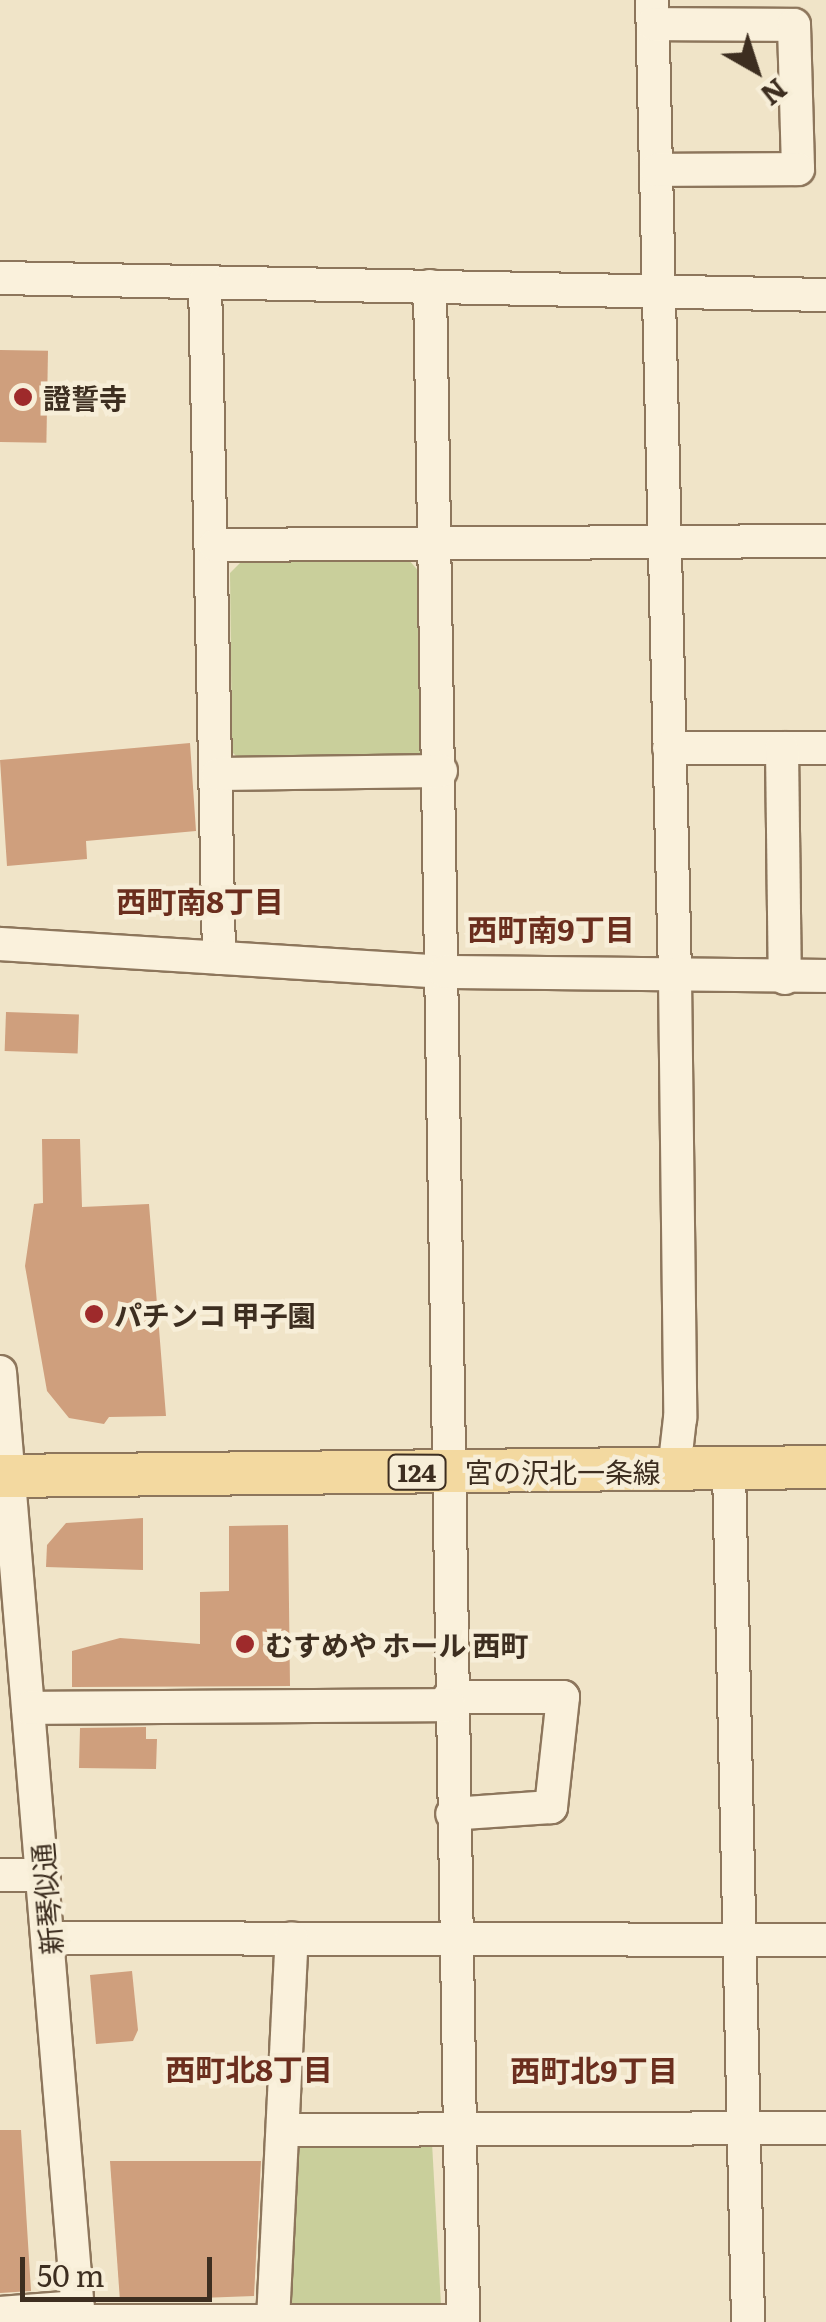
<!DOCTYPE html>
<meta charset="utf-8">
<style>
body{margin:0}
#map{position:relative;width:826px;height:2322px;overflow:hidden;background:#f0e4c8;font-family:Literata,"Noto Sans JP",serif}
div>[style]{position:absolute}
.green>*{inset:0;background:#c9cf9b}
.building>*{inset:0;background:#cf9f7d;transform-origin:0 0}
.roads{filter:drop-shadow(2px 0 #8d765c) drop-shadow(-2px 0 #8d765c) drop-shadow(0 2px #8d765c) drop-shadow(0 -2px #8d765c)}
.minor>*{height:32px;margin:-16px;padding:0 16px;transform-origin:16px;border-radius:16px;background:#faf1dc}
.major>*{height:42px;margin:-21px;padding:0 21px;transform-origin:21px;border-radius:21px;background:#f3d9a0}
.dots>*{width:28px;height:28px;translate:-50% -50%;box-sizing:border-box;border:5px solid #f7eed8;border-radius:50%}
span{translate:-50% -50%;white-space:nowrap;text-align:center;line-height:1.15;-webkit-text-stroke:9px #f7eed8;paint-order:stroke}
.shield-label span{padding:2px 8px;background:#f7eed8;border:2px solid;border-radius:8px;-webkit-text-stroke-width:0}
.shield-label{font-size:25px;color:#3d2e20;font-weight:700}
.poi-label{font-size:28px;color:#3d2e20;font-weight:700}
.left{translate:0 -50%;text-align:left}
.street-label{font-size:28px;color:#3d2e20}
.neighbourhood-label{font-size:30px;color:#6b2e1e;font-weight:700}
.north{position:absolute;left:706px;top:20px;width:100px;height:100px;-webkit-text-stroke:8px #f7eed8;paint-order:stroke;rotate:141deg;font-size:28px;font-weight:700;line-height:40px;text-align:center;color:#3d2e20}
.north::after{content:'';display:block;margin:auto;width:35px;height:45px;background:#3d2e20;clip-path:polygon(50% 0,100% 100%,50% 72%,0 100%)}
.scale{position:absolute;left:20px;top:2257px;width:192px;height:45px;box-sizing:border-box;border:5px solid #3d2e20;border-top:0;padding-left:12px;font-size:30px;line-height:35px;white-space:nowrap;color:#3d2e20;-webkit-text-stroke:8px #f7eed8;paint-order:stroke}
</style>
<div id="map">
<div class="green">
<div style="clip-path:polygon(408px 559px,422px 575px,425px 751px,411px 759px,241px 761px,232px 752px,230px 573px,243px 560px)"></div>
<div style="clip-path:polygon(432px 2143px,441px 2305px,292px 2304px,285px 2296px,290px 2144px)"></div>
</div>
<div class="building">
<div style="left:0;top:350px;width:48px;height:92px;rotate:1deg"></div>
<div style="clip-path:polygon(190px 743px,196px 831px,86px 841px,87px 859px,7px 866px,0 760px)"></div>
<div style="left:6px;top:1012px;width:73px;height:39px;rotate:2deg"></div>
<div style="clip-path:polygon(42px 1139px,80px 1139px,82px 1207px,149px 1204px,166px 1416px,109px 1417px,104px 1424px,69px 1418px,47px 1391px,25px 1266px,34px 1204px,43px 1203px)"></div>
<div style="clip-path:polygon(143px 1518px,143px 1570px,46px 1567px,47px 1545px,66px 1523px)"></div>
<div style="clip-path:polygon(288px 1525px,290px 1686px,72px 1687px,72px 1651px,120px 1638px,200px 1644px,200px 1592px,229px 1591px,229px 1526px)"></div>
<div style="clip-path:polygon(146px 1727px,146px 1739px,157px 1739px,156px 1769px,79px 1768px,80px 1728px)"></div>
<div style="clip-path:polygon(132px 1971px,138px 2030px,133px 2041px,96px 2044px,90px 1975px)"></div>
<div style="clip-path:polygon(0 2130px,21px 2130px,31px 2291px,0 2293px)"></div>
<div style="clip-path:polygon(110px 2161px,261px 2161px,254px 2296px,120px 2301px)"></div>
</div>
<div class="roads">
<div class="minor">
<div style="left:652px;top:0;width:978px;rotate:88.65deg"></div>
<div style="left:675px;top:978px;width:440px;rotate:89.3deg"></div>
<div style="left:680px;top:1418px;width:53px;rotate:96.5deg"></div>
<div style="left:653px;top:24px;width:141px;rotate:0.4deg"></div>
<div style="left:794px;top:25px;width:144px;rotate:88.4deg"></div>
<div style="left:798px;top:169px;width:142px;rotate:179.6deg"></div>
<div style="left:0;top:278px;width:826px;rotate:1.18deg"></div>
<div style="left:205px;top:282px;width:676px;rotate:88.81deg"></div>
<div style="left:430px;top:286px;width:2036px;rotate:89.07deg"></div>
<div style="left:215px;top:545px;width:611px;rotate:-0.38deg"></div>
<div style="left:669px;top:748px;width:157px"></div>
<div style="left:782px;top:748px;width:230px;rotate:89.3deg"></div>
<div style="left:218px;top:774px;width:223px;rotate:-0.8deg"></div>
<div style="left:0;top:944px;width:446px;rotate:3.6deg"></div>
<div style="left:445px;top:972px;width:381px;rotate:0.6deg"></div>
<div style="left:0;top:1372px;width:953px;rotate:85.25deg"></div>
<div style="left:729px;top:1470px;width:852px;rotate:88.72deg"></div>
<div style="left:449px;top:1697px;width:114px"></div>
<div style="left:563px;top:1697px;width:111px;rotate:96.2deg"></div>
<div style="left:551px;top:1807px;width:99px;rotate:176deg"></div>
<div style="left:28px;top:1708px;width:421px;rotate:-0.4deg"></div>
<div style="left:0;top:1875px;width:44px"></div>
<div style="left:50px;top:1938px;width:776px;rotate:0.15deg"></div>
<div style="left:286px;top:2130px;width:540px;rotate:-0.21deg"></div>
<div style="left:0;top:2313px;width:78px;rotate:-4.4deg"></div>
<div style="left:273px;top:2320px;width:382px;rotate:-87.2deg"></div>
<div style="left:79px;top:2321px;width:384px"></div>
</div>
<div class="major">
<div style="left:0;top:1476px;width:826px;rotate:-0.62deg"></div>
</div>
</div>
<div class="dots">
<div style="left:23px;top:397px;background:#9e2a2b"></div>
<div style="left:94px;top:1314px;background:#9e2a2b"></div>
<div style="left:245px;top:1644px;background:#9e2a2b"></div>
</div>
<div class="shield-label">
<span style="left:417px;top:1472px">124</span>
</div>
<div class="poi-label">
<span class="left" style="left:43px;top:397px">證誓寺</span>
<span class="left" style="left:114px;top:1314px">パチンコ 甲子園</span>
<span class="left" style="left:265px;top:1644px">むすめや ホール 西町</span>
</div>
<div class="street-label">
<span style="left:563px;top:1471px">宮の沢北一条線</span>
<span style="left:46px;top:1899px;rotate:-95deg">新琴似通</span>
</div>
<div class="neighbourhood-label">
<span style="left:200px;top:900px">西町南8丁目</span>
<span style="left:551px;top:928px">西町南9丁目</span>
<span style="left:249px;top:2068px">西町北8丁目</span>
<span style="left:594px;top:2069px">西町北9丁目</span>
</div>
<div class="north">N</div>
<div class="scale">50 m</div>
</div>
